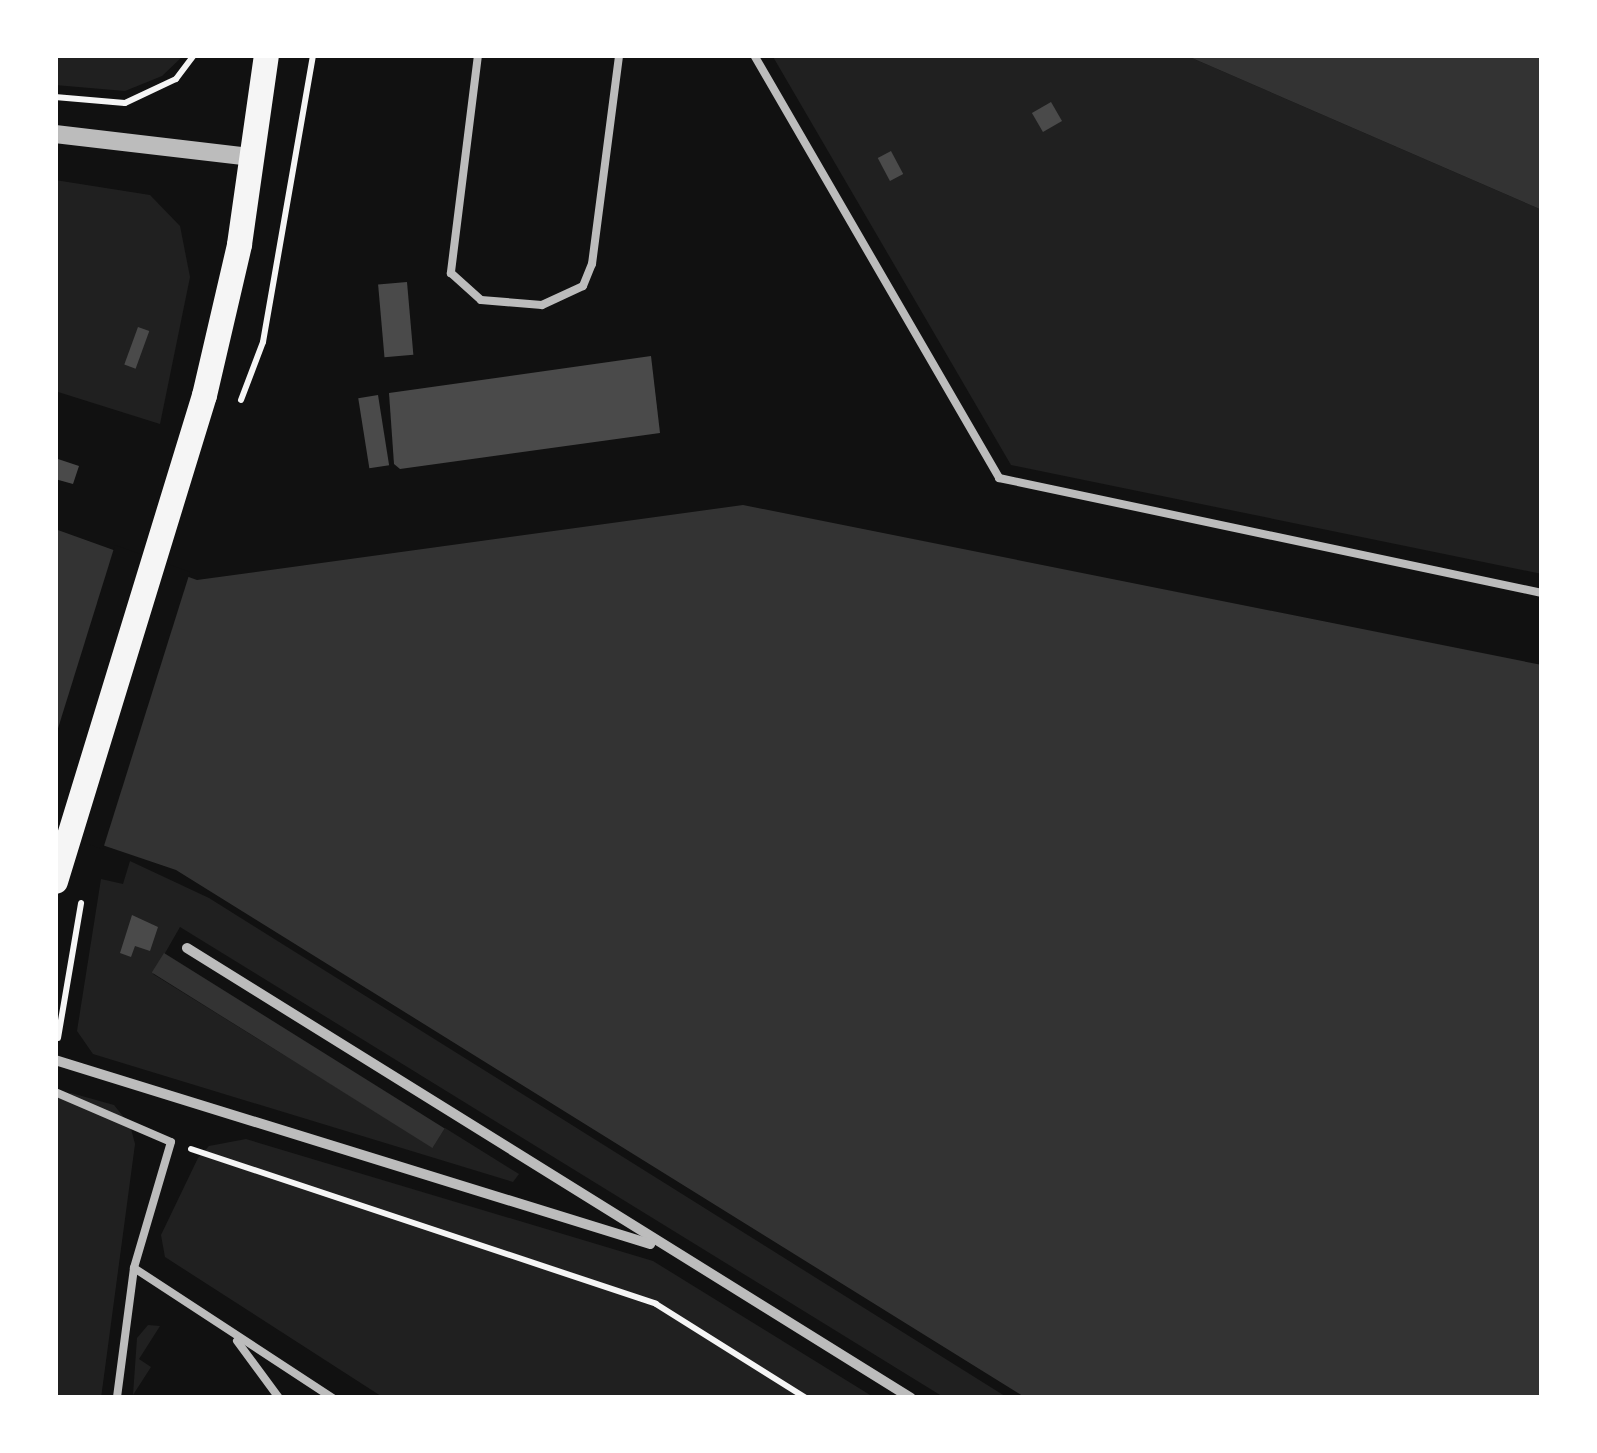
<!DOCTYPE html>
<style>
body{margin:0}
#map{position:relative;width:1597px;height:1453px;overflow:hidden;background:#111;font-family:"DejaVu Sans",sans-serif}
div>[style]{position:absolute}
.green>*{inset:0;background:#202020}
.water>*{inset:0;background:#333;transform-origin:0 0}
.pier>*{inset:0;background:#111}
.building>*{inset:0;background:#4a4a4a;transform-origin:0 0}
.path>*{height:6px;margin:-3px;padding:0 3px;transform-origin:3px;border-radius:3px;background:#f5f5f5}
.service>*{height:8px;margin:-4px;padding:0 4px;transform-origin:4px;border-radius:4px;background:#bcbcbc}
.minor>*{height:10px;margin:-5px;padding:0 5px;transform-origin:5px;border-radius:5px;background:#bcbcbc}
.tertiary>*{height:18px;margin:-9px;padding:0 9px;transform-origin:9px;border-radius:9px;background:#bcbcbc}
.primary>*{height:25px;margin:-12.5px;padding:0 12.5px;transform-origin:12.5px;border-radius:12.5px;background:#f5f5f5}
span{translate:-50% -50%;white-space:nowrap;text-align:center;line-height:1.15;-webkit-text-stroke:8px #fff;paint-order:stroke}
.frame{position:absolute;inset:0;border:58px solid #fff;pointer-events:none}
</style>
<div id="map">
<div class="green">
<div style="clip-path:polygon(55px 55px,184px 55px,162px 76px,125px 91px,55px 85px)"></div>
<div style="clip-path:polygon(772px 55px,1185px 55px,1542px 210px,1542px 574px,1011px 465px)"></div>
<div style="clip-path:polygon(55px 180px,150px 195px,180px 226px,190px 277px,160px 424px,55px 391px)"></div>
<div style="clip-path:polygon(130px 861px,209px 898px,1008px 1398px,945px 1398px,180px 927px,153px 974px,433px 1147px,445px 1128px,519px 1174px,513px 1182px,93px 1054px,77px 1031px,101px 879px,123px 884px)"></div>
<div style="clip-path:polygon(71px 1093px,114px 1105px,130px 1125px,135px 1144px,101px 1398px,55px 1398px,55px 1099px)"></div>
<div style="clip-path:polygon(246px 1139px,653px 1261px,875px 1398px,384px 1398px,165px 1257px,161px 1235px,198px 1158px,209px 1146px)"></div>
<div style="clip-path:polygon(148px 1325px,160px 1326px,139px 1359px,151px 1367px,133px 1395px,137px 1338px)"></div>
</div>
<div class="water">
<div style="clip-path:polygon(1185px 55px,1542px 55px,1542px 210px)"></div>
<div style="clip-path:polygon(743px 505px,1542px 665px,1542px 1398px,1026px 1398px,176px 870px,55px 829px,55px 529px,197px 580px)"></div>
<div style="left:164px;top:953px;width:331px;height:23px;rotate:32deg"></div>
</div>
<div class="pier">
<div style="clip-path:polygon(115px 545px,190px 572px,103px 849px,55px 834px,55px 738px)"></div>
</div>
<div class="building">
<div style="left:1051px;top:102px;width:22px;height:22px;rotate:60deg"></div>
<div style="left:891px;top:151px;width:26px;height:15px;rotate:62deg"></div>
<div style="left:407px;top:282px;width:73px;height:29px;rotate:85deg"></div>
<div style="left:138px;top:327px;width:12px;height:40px;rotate:20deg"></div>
<div style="clip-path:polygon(651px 356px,660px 433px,400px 469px,394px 464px,389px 393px)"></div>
<div style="left:378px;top:395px;width:71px;height:20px;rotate:81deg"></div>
<div style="clip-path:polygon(55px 458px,79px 466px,73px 484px,55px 479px)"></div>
<div style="clip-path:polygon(132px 915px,158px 927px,150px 951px,135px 946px,131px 957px,120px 953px)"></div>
</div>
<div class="path">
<div style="left:55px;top:97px;width:70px;rotate:4.9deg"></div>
<div style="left:125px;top:103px;width:56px;rotate:-25.2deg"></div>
<div style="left:176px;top:79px;width:30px;rotate:-53deg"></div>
<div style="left:241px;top:400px;width:62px;rotate:-69.2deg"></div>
<div style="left:263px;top:342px;width:291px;rotate:-80.1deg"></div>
<div style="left:58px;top:1038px;width:137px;rotate:-80.3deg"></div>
<div style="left:191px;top:1149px;width:490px;rotate:18.4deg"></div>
<div style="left:656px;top:1304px;width:177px;rotate:32.1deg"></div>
</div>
<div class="service">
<div style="left:478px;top:55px;width:220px;rotate:97.1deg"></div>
<div style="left:451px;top:273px;width:40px;rotate:42deg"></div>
<div style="left:481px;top:300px;width:61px;rotate:4.7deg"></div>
<div style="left:542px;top:305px;width:45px;rotate:-24.9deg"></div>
<div style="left:583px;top:286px;width:24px;rotate:-68deg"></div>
<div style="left:592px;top:264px;width:211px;rotate:-82.6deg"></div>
<div style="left:754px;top:55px;width:489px;rotate:59.9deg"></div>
<div style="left:999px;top:478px;width:555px;rotate:11.96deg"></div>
<div style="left:55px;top:1092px;width:126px;rotate:23.3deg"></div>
<div style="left:171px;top:1142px;width:131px;rotate:106.4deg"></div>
<div style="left:134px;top:1268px;width:131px;rotate:97.5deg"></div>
<div style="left:134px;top:1268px;width:238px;rotate:33.2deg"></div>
<div style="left:237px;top:1341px;width:71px;rotate:53.6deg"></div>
</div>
<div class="minor">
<div style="left:187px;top:948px;width:852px;rotate:31.86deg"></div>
<div style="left:55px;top:1060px;width:623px;rotate:17.18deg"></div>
</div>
<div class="tertiary">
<div style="left:55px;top:134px;width:198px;rotate:6.7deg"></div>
</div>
<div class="primary">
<div style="left:55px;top:881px;width:508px;rotate:-72.96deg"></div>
<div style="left:204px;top:395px;width:155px;rotate:-76.9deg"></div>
<div style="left:239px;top:244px;width:191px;rotate:-81.9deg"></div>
</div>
<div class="frame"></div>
</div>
